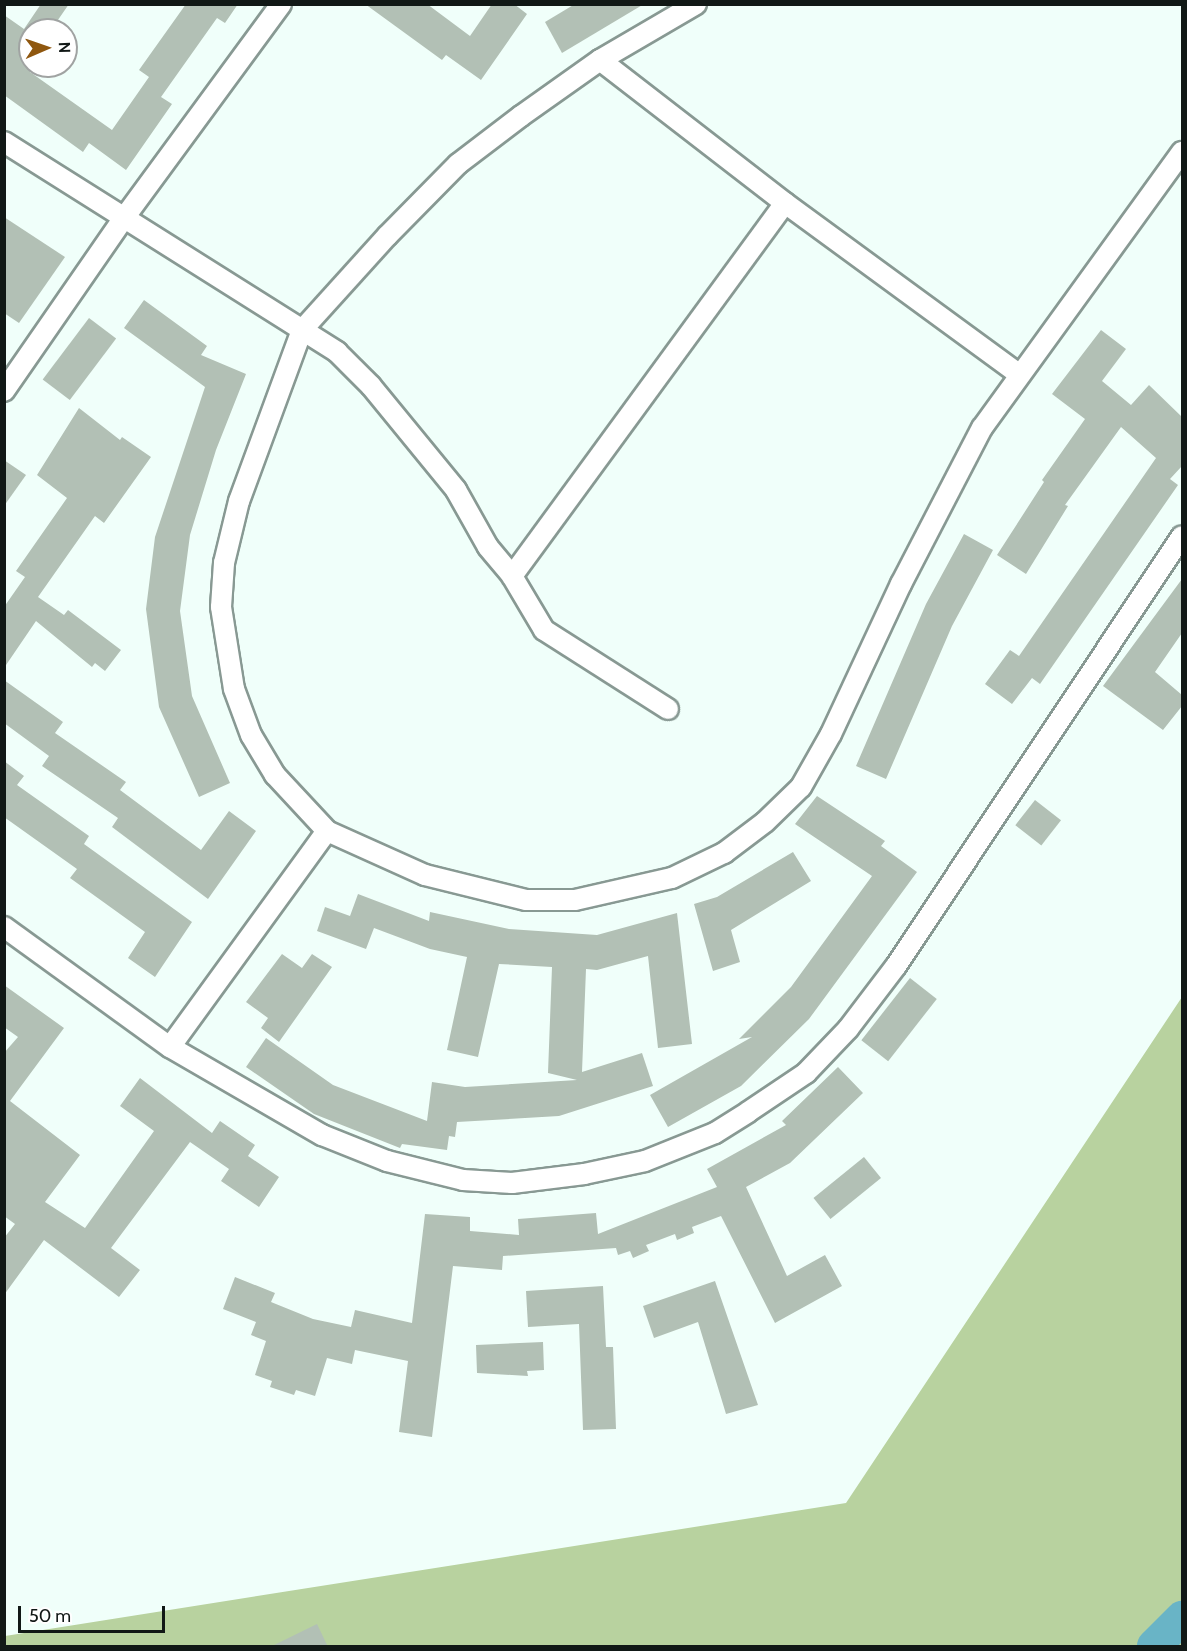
<!DOCTYPE html>
<style>
body{margin:0}
#map{position:relative;width:1187px;height:1651px;overflow:hidden;background:#f0fffa;font-family:Cabin,sans-serif}
div>[style]{position:absolute}
.green>*{inset:0;background:#b8d29f}
.river>*{height:34px;margin:-17px;padding:0 17px;transform-origin:17px;border-radius:17px;background:#69b4c6}
.building>*{inset:0;background:#b2c0b5;transform-origin:0 0}
.roads{filter:drop-shadow(2px 0 #889993) drop-shadow(-2px 0 #889993) drop-shadow(0 2px #889993) drop-shadow(0 -2px #889993)}
.minor>*{height:20px;margin:-10px;padding:0 10px;transform-origin:10px;border-radius:10px;background:#fff}
span{translate:-50% -50%;white-space:nowrap;text-align:center;line-height:1.15;-webkit-text-stroke:4.5px #fff;paint-order:stroke}
.frame{position:absolute;inset:0;border:6px solid #111816;pointer-events:none}
.north{position:absolute;left:18px;top:18px;width:60px;height:60px;box-sizing:border-box;background:#fff;border:2px solid #a0a3a2;border-radius:50%;rotate:88deg;font-size:16px;font-weight:700;line-height:24px;text-align:center;color:#111816}
.north::after{content:'';display:block;margin:auto;width:21px;height:27px;background:#8f570f;clip-path:polygon(50% 0,100% 100%,50% 72%,0 100%)}
.scale{position:absolute;left:18px;top:1606px;width:147px;height:27px;box-sizing:border-box;border:3px solid #111816;border-top:0;padding-left:8px;font-size:18px;line-height:21px;white-space:nowrap;color:#111816;-webkit-text-stroke:4px #fff;paint-order:stroke}
</style>
<div id="map">
<div class="green">
<div style="clip-path:polygon(1182px 997px,1182px 1646px,5px 1646px,5px 1636px,846px 1503px)"></div>
</div>
<div class="river">
<div style="left:1154px;top:1646px;width:40px;rotate:-45deg"></div>
</div>
<div class="building">
<div style="clip-path:polygon(41px 4px,69px 4px,51px 30px,25px 30px,30px 34px,30px 72px,112px 130px,149px 77px,139px 70px,186px 4px,238px 4px,225px 23px,217px 18px,161px 97px,172px 104px,126px 170px,89px 143px,83px 152px,4px 95px,4px 15px,24px 29px)"></div>
<div style="clip-path:polygon(365px 4px,427px 4px,470px 36px,492px 4px,514px 4px,527px 14px,481px 80px,446px 55px,442px 60px)"></div>
<div style="clip-path:polygon(575px 4px,644px 4px,562px 53px,545px 22px)"></div>
<div style="clip-path:polygon(4px 217px,65px 257px,19px 323px,4px 313px)"></div>
<div style="clip-path:polygon(144px 300px,207px 346px,201px 355px,246px 374px,216px 450px,190px 535px,180px 611px,192px 696px,230px 783px,199px 797px,159px 707px,146px 609px,155px 537px,205px 387px,124px 328px)"></div>
<div style="left:89px;top:318px;width:34px;height:77px;rotate:37deg"></div>
<div style="clip-path:polygon(1101px 330px,1126px 349px,1102px 381px,1131px 405px,1149px 385px,1182px 417px,1182px 466px,1170px 479px,1178px 485px,1040px 684px,1032px 678px,1012px 704px,985px 684px,1010px 650px,1019px 656px,1156px 458px,1121px 427px,1065px 505px,1068px 506px,1026px 574px,997px 555px,1044px 482px,1042px 480px,1085px 419px,1052px 394px)"></div>
<div style="clip-path:polygon(79px 408px,120px 440px,122px 437px,151px 457px,104px 523px,95px 516px,38px 597px,64px 615px,68px 610px,121px 650px,105px 671px,95px 663px,92px 667px,36px 621px,4px 668px,4px 607px,25px 577px,16px 571px,67px 498px,37px 475px)"></div>
<div style="clip-path:polygon(4px 460px,26px 475px,4px 506px)"></div>
<div style="clip-path:polygon(964px 534px,993px 550px,952px 626px,886px 779px,856px 766px,926px 604px)"></div>
<div style="clip-path:polygon(1182px 579px,1182px 633px,1155px 672px,1182px 695px,1182px 706px,1163px 730px,1103px 686px)"></div>
<div style="clip-path:polygon(4px 680px,63px 722px,55px 733px,126px 782px,120px 790px,201px 850px,229px 811px,256px 831px,208px 899px,112px 827px,118px 818px,42px 766px,49px 756px,4px 723px)"></div>
<div style="clip-path:polygon(4px 761px,24px 776px,17px 785px,89px 836px,84px 844px,192px 922px,155px 977px,128px 958px,145px 932px,70px 878px,77px 869px,4px 817px)"></div>
<div style="clip-path:polygon(817px 796px,885px 841px,881px 846px,917px 872px,809px 1019px,741px 1086px,668px 1127px,650px 1095px,752px 1037px,739px 1039px,791px 987px,872px 876px,795px 824px)"></div>
<div style="left:1035px;top:800px;width:33px;height:32px;rotate:38deg"></div>
<div style="clip-path:polygon(793px 852px,811px 881px,731px 930px,740px 962px,713px 971px,694px 904px,717px 897px)"></div>
<div style="clip-path:polygon(358px 894px,429px 921px,430px 912px,509px 929px,597px 935px,677px 913px,692px 1044px,658px 1048px,648px 956px,597px 970px,586px 969px,582px 1072px,642px 1053px,653px 1086px,559px 1116px,457px 1122px,455px 1137px,449px 1136px,447px 1150px,402px 1144px,400px 1148px,314px 1114px,246px 1067px,266px 1038px,333px 1085px,427px 1121px,432px 1082px,465px 1087px,577px 1080px,548px 1073px,552px 967px,499px 964px,478px 1057px,447px 1050px,467px 957px,430px 949px,374px 928px,366px 949px,317px 931px,325px 907px,350px 916px)"></div>
<div style="clip-path:polygon(282px 954px,302px 968px,312px 954px,332px 967px,279px 1042px,261px 1028px,268px 1018px,246px 1002px)"></div>
<div style="left:910px;top:978px;width:34px;height:79px;rotate:38deg"></div>
<div style="clip-path:polygon(4px 985px,64px 1028px,10px 1101px,80px 1155px,45px 1202px,85px 1228px,154px 1131px,120px 1106px,140px 1078px,212px 1133px,220px 1121px,255px 1145px,248px 1156px,279px 1177px,259px 1207px,221px 1181px,229px 1169px,190px 1142px,111px 1248px,140px 1270px,119px 1297px,44px 1240px,4px 1295px,4px 1238px,15px 1224px,4px 1216px,4px 1053px,18px 1037px,4px 1027px)"></div>
<div style="clip-path:polygon(838px 1067px,863px 1093px,790px 1163px,746px 1187px,787px 1276px,825px 1255px,842px 1286px,775px 1323px,721px 1216px,692px 1227px,694px 1233px,677px 1240px,675px 1234px,646px 1245px,649px 1251px,633px 1258px,630px 1251px,618px 1255px,616px 1248px,503px 1256px,502px 1270px,453px 1266px,432px 1437px,399px 1432px,408px 1361px,355px 1350px,352px 1364px,327px 1358px,315px 1396px,296px 1390px,294px 1395px,270px 1387px,272px 1381px,255px 1375px,266px 1341px,251px 1335px,256px 1322px,223px 1309px,235px 1277px,275px 1293px,271px 1302px,313px 1319px,351px 1327px,355px 1310px,412px 1323px,425px 1214px,470px 1217px,470px 1231px,519px 1235px,518px 1219px,596px 1213px,598px 1234px,717px 1187px,707px 1169px,786px 1125px,782px 1121px)"></div>
<div style="left:864px;top:1157px;width:27px;height:65px;rotate:51deg"></div>
<div style="clip-path:polygon(715px 1281px,758px 1405px,726px 1414px,698px 1322px,654px 1338px,643px 1306px)"></div>
<div style="clip-path:polygon(603px 1286px,606px 1347px,613px 1347px,616px 1429px,583px 1430px,579px 1324px,528px 1327px,526px 1291px)"></div>
<div style="clip-path:polygon(543px 1342px,544px 1370px,527px 1371px,528px 1376px,477px 1373px,476px 1345px)"></div>
<div style="clip-path:polygon(317px 1624px,328px 1647px,270px 1647px)"></div>
</div>
<div class="roads">
<div class="minor">
<div style="left:696px;top:4px;width:111px;rotate:149.7deg"></div>
<div style="left:600px;top:60px;width:97px;rotate:144.7deg"></div>
<div style="left:521px;top:116px;width:79px;rotate:142.7deg"></div>
<div style="left:458px;top:164px;width:101px;rotate:134.6deg"></div>
<div style="left:387px;top:236px;width:127px;rotate:132.1deg"></div>
<div style="left:302px;top:330px;width:182px;rotate:110.2deg"></div>
<div style="left:239px;top:501px;width:64px;rotate:103.6deg"></div>
<div style="left:224px;top:563px;width:44px;rotate:93.9deg"></div>
<div style="left:221px;top:607px;width:83px;rotate:81deg"></div>
<div style="left:234px;top:689px;width:49px;rotate:69.7deg"></div>
<div style="left:251px;top:735px;width:47px;rotate:59deg"></div>
<div style="left:275px;top:775px;width:76px;rotate:47.1deg"></div>
<div style="left:327px;top:831px;width:107px;rotate:24.2deg"></div>
<div style="left:425px;top:875px;width:104px;rotate:13.9deg"></div>
<div style="left:526px;top:900px;width:49px"></div>
<div style="left:575px;top:900px;width:99px;rotate:-12.8deg"></div>
<div style="left:672px;top:878px;width:58px;rotate:-25.7deg"></div>
<div style="left:724px;top:853px;width:51px;rotate:-37.1deg"></div>
<div style="left:765px;top:822px;width:50px;rotate:-44.2deg"></div>
<div style="left:801px;top:787px;width:61px;rotate:-60.5deg"></div>
<div style="left:831px;top:734px;width:166px;rotate:-65deg"></div>
<div style="left:901px;top:584px;width:176px;rotate:-62.6deg"></div>
<div style="left:982px;top:428px;width:341px;rotate:-54.1deg"></div>
<div style="left:600px;top:60px;width:234px;rotate:37.7deg"></div>
<div style="left:785px;top:203px;width:290px;rotate:36.2deg"></div>
<div style="left:4px;top:142px;width:394px;rotate:32.2deg"></div>
<div style="left:337px;top:352px;width:48px;rotate:45deg"></div>
<div style="left:371px;top:386px;width:134px;rotate:50.7deg"></div>
<div style="left:456px;top:490px;width:65px;rotate:60.7deg"></div>
<div style="left:488px;top:547px;width:38px;rotate:50deg"></div>
<div style="left:512px;top:576px;width:63px;rotate:59.3deg"></div>
<div style="left:544px;top:630px;width:147px;rotate:32.5deg"></div>
<div style="left:4px;top:391px;width:211px;rotate:-55.3deg"></div>
<div style="left:124px;top:218px;width:265px;rotate:-53.7deg"></div>
<div style="left:512px;top:576px;width:462px;rotate:-53.8deg"></div>
<div style="left:4px;top:927px;width:205px;rotate:35.9deg"></div>
<div style="left:170px;top:1047px;width:176px;rotate:30.1deg"></div>
<div style="left:322px;top:1135px;width:70px;rotate:21.8deg"></div>
<div style="left:387px;top:1161px;width:78px;rotate:14deg"></div>
<div style="left:463px;top:1180px;width:49px;rotate:3.5deg"></div>
<div style="left:512px;top:1183px;width:73px;rotate:-7.1deg"></div>
<div style="left:584px;top:1174px;width:62px;rotate:-12deg"></div>
<div style="left:645px;top:1161px;width:75px;rotate:-21.8deg"></div>
<div style="left:715px;top:1133px;width:39px;rotate:-32deg"></div>
<div style="left:748px;top:1112px;width:70px;rotate:-33.9deg"></div>
<div style="left:806px;top:1073px;width:61px;rotate:-46.3deg"></div>
<div style="left:848px;top:1029px;width:79px;rotate:-52.7deg"></div>
<div style="left:896px;top:966px;width:516px;rotate:-56.37deg"></div>
<div style="left:170px;top:1047px;width:267px;rotate:-54deg"></div>
</div>
</div>
<div class="frame"></div>
<div class="north">N</div>
<div class="scale">50 m</div>
</div>
